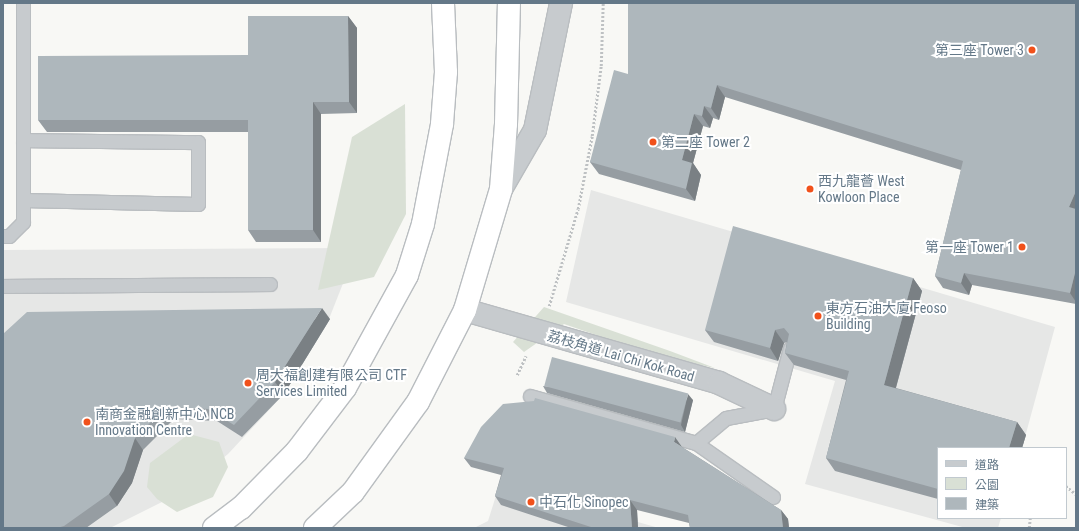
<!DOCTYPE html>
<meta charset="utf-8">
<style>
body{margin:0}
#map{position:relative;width:1079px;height:531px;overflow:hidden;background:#f8f8f5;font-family:"Roboto Condensed","Noto Sans TC",sans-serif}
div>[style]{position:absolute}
.built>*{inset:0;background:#e6e7e6}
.green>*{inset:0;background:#d9e0d5}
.path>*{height:2.5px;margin-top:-1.25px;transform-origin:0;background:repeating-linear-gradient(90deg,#bec1c3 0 2px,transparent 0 4px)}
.roads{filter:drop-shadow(1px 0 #b9bdc0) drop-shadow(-1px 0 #b9bdc0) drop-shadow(0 1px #b9bdc0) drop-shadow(0 -1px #b9bdc0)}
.lane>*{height:13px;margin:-6.5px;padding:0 6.5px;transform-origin:6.5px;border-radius:6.5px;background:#c7cbce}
.street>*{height:22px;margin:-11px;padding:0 11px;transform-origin:11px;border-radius:11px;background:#c7cbce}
.highway>*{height:22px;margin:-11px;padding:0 11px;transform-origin:11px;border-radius:11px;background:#fff}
.wall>*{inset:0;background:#969da2}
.shaded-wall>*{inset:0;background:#7a8084}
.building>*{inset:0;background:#aeb7bc;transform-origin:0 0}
.dots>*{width:11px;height:11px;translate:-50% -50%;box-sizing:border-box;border:2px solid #fff;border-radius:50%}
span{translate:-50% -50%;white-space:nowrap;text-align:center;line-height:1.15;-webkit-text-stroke:4px #fff;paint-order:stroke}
.poi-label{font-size:14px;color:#647888}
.right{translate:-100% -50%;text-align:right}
.left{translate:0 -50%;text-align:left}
.street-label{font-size:14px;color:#647888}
.frame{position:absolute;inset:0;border:4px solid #647888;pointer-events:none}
.legend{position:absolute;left:937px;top:447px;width:130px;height:72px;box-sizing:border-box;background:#fff;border:1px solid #c1c9cf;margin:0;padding:5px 7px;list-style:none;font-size:12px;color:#647888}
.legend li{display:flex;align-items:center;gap:8px;height:20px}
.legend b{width:20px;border:1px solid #c1c9cf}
</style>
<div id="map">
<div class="built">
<div style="clip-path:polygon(591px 190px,1055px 327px,1022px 448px,938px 448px,938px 518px,1001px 518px,998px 528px,966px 528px,805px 484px,835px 381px,566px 302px)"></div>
<div style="clip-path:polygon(357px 248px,327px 324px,284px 394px,228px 454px,196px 480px,162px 502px,110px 528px,3px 528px,3px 250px)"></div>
<div style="clip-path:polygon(500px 483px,659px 528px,474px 528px,488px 521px)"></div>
</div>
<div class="green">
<div style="clip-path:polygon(405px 104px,406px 214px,374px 277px,318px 290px,352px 137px)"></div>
<div style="clip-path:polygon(544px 307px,670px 351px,715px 368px,657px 356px,564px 324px,524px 352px,513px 342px)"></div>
<div style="clip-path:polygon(189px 434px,219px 442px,228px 467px,213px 497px,177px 512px,157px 499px,147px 487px,150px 463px)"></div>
</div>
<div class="path">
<div style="left:549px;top:306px;width:101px;rotate:-73.4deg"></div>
<div style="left:578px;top:209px;width:74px;rotate:-79.1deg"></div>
<div style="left:592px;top:136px;width:71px;rotate:-82.7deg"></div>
<div style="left:601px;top:66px;width:63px;rotate:-88.2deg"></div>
<div style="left:517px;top:375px;width:21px;rotate:-65deg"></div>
<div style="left:1066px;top:486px;width:13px;rotate:39deg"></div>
<div style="left:1029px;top:528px;width:10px;rotate:-84deg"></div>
</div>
<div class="roads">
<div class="lane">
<div style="left:23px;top:140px;width:175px;rotate:0.7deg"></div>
<div style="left:198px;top:142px;width:62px;rotate:90deg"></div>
<div style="left:198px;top:204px;width:175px;rotate:-178.7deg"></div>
<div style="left:3px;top:236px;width:6px"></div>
<div style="left:9px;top:236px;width:20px;rotate:-45deg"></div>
<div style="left:23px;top:222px;width:219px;rotate:-90deg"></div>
<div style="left:3px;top:286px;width:267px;rotate:-0.4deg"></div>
<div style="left:530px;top:396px;width:173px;rotate:15.8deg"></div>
<div style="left:696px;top:443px;width:94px;rotate:35deg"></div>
<div style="left:696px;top:443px;width:39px;rotate:-40deg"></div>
<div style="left:726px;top:418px;width:49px;rotate:-10.6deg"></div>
<div style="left:774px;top:409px;width:63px;rotate:-75.3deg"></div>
</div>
<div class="street">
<div style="left:501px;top:189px;width:68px;rotate:-60deg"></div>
<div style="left:535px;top:130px;width:130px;rotate:-78.4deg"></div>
<div style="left:465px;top:310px;width:264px;rotate:16deg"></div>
<div style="left:719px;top:383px;width:61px;rotate:25.3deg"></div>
</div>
<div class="highway">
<div style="left:214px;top:528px;width:34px;rotate:-37deg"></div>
<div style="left:241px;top:508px;width:80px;rotate:-45.5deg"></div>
<div style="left:297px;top:451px;width:79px;rotate:-52.7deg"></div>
<div style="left:345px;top:388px;width:129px;rotate:-61.2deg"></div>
<div style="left:407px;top:275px;width:53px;rotate:-72.6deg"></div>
<div style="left:423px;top:224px;width:102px;rotate:-79.2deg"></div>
<div style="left:442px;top:124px;width:52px;rotate:-85.6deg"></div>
<div style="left:446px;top:72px;width:69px;rotate:-92.5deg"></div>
<div style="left:315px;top:528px;width:52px;rotate:-43.5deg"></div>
<div style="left:353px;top:492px;width:111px;rotate:-54.2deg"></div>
<div style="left:418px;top:402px;width:103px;rotate:-62.9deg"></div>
<div style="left:465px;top:310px;width:126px;rotate:-73.4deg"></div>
<div style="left:501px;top:189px;width:65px;rotate:-85.6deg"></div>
<div style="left:506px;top:124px;width:121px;rotate:-88.6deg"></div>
</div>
</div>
<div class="wall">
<div style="clip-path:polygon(1076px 3px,1076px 304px,972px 285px,969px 295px,943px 288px,935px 276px,961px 170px,725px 97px,719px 120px,713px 118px,710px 128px,703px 126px,693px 163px,701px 175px,695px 201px,599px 174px,590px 162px,628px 74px)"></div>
<div style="clip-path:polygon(348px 16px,357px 28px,357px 113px,321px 114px,321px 242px,256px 242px,248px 230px,248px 132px,47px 132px,38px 120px,248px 55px)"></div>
<div style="clip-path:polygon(913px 278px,922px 291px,896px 388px,1017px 422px,1026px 435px,1022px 448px,938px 448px,938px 499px,835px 471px,826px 458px,846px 380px,794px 365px,785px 353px,787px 342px,784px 343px,778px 361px,714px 342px,705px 330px)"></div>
<div style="clip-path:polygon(330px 319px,284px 394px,242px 437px,217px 421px,174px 419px,143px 450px,132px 483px,117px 506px,86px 528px,3px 528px,3px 334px)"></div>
<div style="clip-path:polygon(543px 386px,693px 400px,685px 432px,547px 393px)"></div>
<div style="clip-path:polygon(682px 447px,781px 510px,788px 519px,789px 528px,690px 528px,689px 523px,637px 510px,638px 528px,571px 528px,501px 505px,495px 496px,501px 475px,471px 467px,464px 458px)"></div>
</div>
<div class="shaded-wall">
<div style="clip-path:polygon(348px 16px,357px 28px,357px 113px,349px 102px)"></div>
<div style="clip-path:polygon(717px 85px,725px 97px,719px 120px,711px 108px)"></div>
<div style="clip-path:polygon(313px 102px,321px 114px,321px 242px,313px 230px)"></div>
<div style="clip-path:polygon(704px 106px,713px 118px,710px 128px,702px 116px)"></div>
<div style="clip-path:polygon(694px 114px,703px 126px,693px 163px,701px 175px,695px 201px,686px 189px,682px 160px)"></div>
<div style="clip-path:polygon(1076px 191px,1076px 217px,1069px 207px)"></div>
<div style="clip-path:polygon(1076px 269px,1076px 302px,1070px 293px)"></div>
<div style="clip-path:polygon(964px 273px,972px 285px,969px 295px,961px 283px)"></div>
<div style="clip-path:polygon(913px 278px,922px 291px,893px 398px,884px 385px)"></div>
<div style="clip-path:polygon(322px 308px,330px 319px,284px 394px,275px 382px)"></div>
<div style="clip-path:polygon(775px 330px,784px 343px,778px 361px,770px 348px)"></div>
<div style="clip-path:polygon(688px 394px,693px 400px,685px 432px,681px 425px)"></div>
<div style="clip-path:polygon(1017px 422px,1026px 435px,1022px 448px,1009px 448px)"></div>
<div style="clip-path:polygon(675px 437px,682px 447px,674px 442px)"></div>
<div style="clip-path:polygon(135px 438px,143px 450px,132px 483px,117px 506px,109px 494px)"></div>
<div style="clip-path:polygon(630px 500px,637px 510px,638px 528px,632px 528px)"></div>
<div style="clip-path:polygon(781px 510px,788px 519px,789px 528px,783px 528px)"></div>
</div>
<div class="building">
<div style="clip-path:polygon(628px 3px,1076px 3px,1076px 191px,1069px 207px,1076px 209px,1076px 269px,1070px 293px,964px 273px,961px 283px,935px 276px,963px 161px,717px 85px,711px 108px,704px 106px,702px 116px,694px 114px,682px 160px,692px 163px,686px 189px,590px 162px,614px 70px,628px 74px)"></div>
<div style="clip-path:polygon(248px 16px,348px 16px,349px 102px,313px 102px,313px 230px,248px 230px,248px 120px,38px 120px,38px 56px,248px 55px)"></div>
<div style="clip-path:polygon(733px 226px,913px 278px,884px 385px,1017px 422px,1009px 448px,938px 448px,938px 489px,826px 458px,849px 371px,785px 353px,789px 334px,784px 328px,775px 330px,770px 348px,705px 330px)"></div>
<div style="clip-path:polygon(322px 308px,275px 382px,234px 425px,208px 409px,166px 407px,135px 438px,124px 471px,109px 494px,64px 526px,57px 528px,3px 528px,3px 334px,27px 312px)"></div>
<div style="left:552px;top:357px;width:141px;height:30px;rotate:15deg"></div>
<div style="clip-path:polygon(535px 398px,675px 437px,674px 442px,781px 510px,783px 528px,690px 528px,688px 515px,630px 500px,632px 528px,594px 528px,495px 496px,504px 468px,464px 458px,481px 427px,503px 404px,534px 401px)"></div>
</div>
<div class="dots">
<div style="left:1032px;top:50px;background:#f1511b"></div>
<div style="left:653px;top:142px;background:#f1511b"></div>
<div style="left:810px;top:189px;background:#f1511b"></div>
<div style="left:1022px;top:247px;background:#f1511b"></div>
<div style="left:818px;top:316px;background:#f1511b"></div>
<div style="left:248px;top:383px;background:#f1511b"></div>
<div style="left:87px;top:422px;background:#f1511b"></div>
<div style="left:531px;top:502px;background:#f1511b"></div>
</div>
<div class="poi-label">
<span class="right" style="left:1024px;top:50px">第三座 Tower 3</span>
<span class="left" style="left:661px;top:142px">第二座 Tower 2</span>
<span class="left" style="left:818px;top:189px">西九龍薈 West<br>Kowloon Place</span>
<span class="right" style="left:1014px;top:247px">第一座 Tower 1</span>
<span class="left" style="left:826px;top:316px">東方石油大廈 Feoso<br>Building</span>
<span class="left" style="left:256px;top:383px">周大福創建有限公司 CTF<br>Services Limited</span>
<span class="left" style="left:95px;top:422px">南商金融創新中心 NCB<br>Innovation Centre</span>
<span class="left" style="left:539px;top:502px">中石化 Sinopec</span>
</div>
<div class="street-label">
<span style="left:621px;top:356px;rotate:16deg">荔枝角道 Lai Chi Kok Road</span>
</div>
<div class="frame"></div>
<ul class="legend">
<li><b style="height:5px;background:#c7cbce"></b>道路</li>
<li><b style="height:11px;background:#d9e0d5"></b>公園</li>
<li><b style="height:11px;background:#aeb7bc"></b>建築</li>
</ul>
</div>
